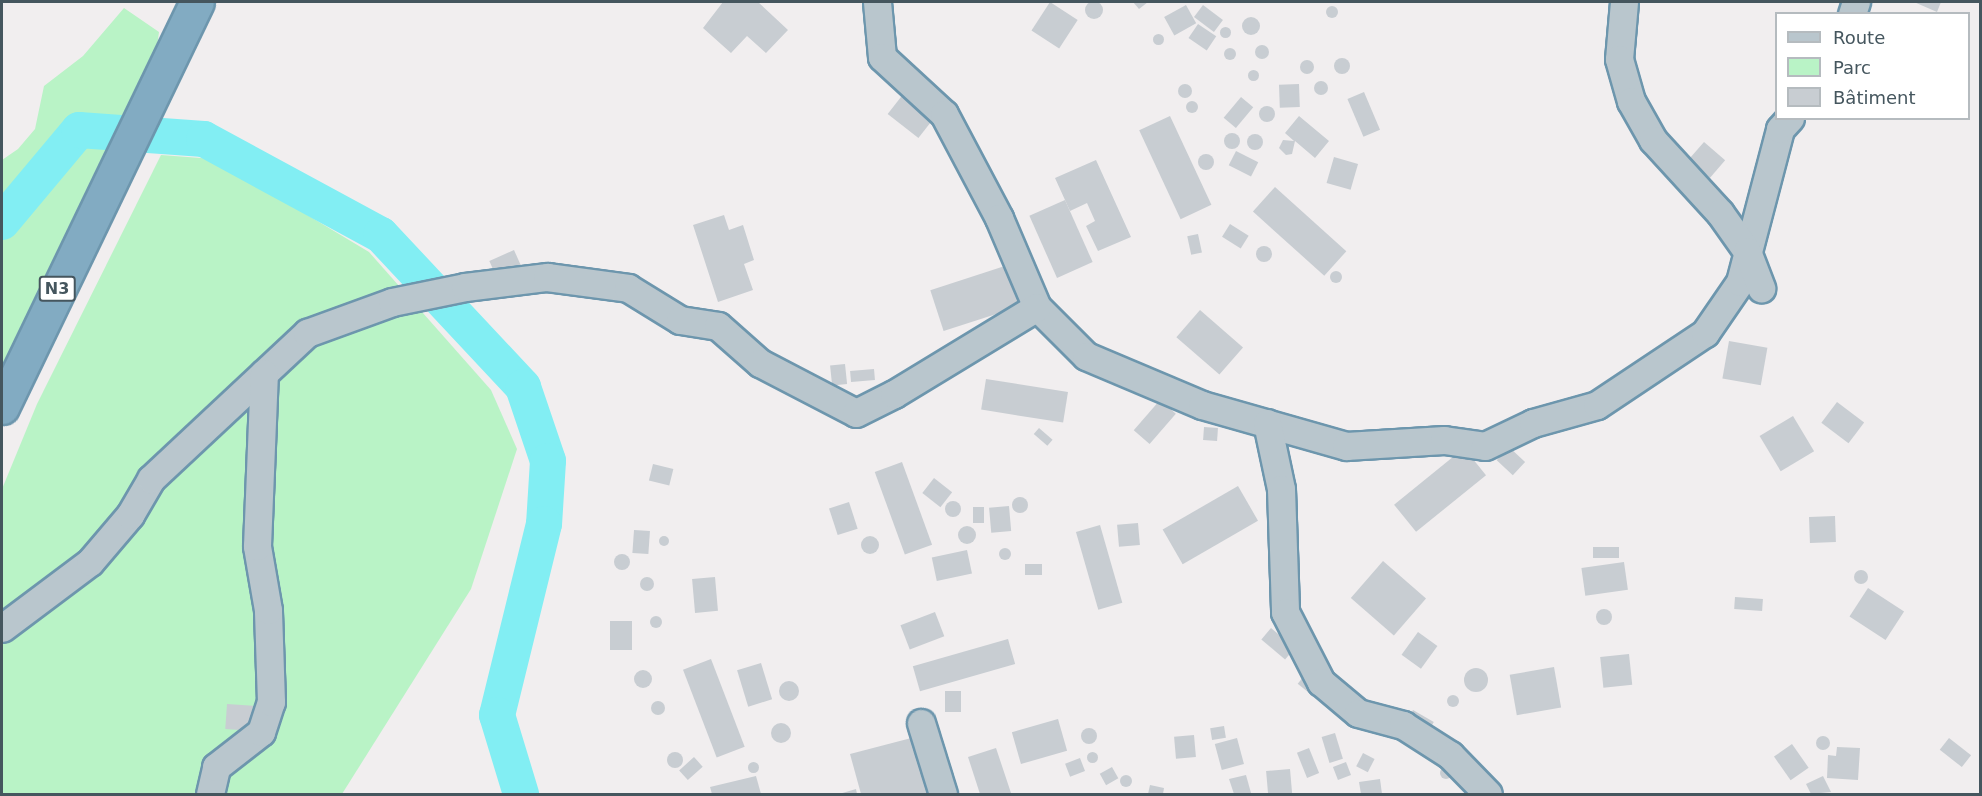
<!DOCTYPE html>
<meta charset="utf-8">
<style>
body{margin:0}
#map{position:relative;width:1982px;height:796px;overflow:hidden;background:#f1eeef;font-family:"DejaVu Sans",sans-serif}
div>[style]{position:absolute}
.green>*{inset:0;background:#b9f3c6}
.river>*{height:36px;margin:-18px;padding:0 18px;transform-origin:18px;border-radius:18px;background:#82eef3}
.building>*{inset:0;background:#c8cdd2;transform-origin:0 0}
.round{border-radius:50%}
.roads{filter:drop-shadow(2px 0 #6d96ad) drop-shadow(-2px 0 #6d96ad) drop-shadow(0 2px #6d96ad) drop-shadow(0 -2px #6d96ad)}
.minor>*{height:27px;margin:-13.5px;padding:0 13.5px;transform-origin:13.5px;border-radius:13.5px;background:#b9c6cd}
.highway>*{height:33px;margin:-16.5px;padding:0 16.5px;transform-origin:16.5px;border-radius:16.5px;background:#82abc2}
span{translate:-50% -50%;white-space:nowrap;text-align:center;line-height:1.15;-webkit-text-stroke:4.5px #fff;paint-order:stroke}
.shield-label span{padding:2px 4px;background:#fff;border:2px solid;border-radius:4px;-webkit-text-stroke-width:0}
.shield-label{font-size:16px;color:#45565e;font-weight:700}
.frame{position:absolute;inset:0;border:3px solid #45565e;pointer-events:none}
.legend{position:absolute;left:1775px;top:12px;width:195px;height:108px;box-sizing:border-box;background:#fff;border:2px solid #b5bbbf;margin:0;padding:8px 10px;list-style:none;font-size:18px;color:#45565e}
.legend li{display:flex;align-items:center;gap:12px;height:30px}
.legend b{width:30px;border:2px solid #b5bbbf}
</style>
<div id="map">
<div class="green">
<div style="clip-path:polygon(124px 8px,159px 32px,147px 122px,2px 388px,2px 160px,18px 149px,35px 129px,44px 86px,83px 56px)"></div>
<div style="clip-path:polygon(161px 155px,214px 159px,369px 252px,491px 390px,517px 449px,471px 589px,342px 794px,2px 794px,2px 489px,37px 404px)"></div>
</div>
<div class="river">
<div style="left:2px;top:222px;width:120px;rotate:-50.1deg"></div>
<div style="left:79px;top:130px;width:125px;rotate:4.1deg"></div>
<div style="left:204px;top:139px;width:201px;rotate:28.5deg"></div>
<div style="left:381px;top:235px;width:208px;rotate:46.9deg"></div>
<div style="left:523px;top:387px;width:78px;rotate:71.3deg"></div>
<div style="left:548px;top:461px;width:63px;rotate:93.6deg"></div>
<div style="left:544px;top:524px;width:197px;rotate:103.8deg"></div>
<div style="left:497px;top:715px;width:83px;rotate:73.1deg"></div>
</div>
<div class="building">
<div class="round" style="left:1085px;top:1px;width:18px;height:18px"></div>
<div style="clip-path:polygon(723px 2px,758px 2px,788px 30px,766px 53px,747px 36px,731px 53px,703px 28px)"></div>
<div style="left:1050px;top:2px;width:33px;height:34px;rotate:33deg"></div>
<div style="clip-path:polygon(1133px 2px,1148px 2px,1139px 9px)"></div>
<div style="clip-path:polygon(1914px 2px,1941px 2px,1937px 12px)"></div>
<div style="left:1186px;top:5px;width:21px;height:25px;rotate:61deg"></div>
<div style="left:1203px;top:5px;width:25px;height:15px;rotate:37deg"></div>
<div class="round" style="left:1326px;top:6px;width:12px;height:12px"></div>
<div class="round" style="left:1242px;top:17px;width:18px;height:18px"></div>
<div style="left:1198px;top:24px;width:22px;height:17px;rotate:34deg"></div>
<div class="round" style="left:1219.5px;top:26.5px;width:11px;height:11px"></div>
<div class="round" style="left:1152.5px;top:33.5px;width:11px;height:11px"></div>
<div class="round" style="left:1255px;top:45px;width:14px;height:14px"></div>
<div class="round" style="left:1224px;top:48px;width:12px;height:12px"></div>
<div class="round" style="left:1334px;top:58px;width:16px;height:16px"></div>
<div class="round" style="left:1300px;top:60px;width:14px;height:14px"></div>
<div class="round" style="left:1247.5px;top:69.5px;width:11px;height:11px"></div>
<div class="round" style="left:1314px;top:81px;width:14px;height:14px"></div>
<div style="left:1299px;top:84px;width:23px;height:20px;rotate:88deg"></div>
<div class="round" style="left:1178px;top:84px;width:14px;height:14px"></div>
<div style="left:908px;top:88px;width:39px;height:33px;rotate:38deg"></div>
<div style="left:1364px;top:92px;width:41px;height:18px;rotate:67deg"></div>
<div style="left:1241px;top:97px;width:16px;height:27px;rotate:40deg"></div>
<div class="round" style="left:1186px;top:101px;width:12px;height:12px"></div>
<div class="round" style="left:1259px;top:106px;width:16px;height:16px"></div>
<div style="left:1170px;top:116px;width:98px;height:34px;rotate:65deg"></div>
<div style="clip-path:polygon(1299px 116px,1329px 141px,1315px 158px,1295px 141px,1292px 154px,1286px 155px,1279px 148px,1283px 140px,1294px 141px,1285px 133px)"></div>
<div class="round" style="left:1224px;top:133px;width:16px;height:16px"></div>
<div class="round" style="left:1247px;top:134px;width:16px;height:16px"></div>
<div style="left:1704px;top:142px;width:28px;height:23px;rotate:41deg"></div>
<div style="left:1236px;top:151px;width:25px;height:16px;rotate:27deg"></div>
<div class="round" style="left:1198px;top:154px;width:16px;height:16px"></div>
<div style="left:1334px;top:157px;width:25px;height:27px;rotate:16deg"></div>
<div style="clip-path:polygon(1096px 160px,1131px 237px,1098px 251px,1086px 226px,1095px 221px,1087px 203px,1070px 211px,1055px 178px)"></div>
<div style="left:1275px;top:187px;width:96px;height:33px;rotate:42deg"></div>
<div style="left:1065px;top:200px;width:68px;height:39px;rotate:66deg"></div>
<div style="clip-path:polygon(724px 215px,729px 230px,743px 225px,754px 260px,744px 264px,753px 290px,718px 302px,693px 225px)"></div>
<div style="left:1230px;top:224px;width:22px;height:15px;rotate:32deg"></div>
<div style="left:1198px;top:234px;width:19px;height:11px;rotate:78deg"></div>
<div class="round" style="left:1256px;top:246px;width:16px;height:16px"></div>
<div style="left:514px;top:250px;width:17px;height:27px;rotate:66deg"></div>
<div style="left:1014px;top:263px;width:43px;height:88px;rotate:72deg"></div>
<div class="round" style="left:1330px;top:271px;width:12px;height:12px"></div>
<div style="left:1200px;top:310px;width:57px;height:36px;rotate:41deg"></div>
<div style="left:1729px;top:341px;width:39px;height:38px;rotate:10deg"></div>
<div style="left:845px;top:364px;width:20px;height:15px;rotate:84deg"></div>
<div style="left:874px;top:369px;width:11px;height:24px;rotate:85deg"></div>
<div style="left:986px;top:379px;width:83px;height:31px;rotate:9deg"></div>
<div style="left:1160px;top:400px;width:21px;height:40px;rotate:41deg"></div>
<div style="left:1837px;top:402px;width:34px;height:26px;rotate:37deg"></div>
<div style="left:1793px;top:416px;width:41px;height:39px;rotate:59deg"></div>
<div style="left:1204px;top:427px;width:14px;height:13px;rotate:4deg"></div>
<div style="left:1039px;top:428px;width:18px;height:8px;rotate:41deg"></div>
<div style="left:1509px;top:447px;width:22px;height:18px;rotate:43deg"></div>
<div style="left:1464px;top:448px;width:35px;height:90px;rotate:51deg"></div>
<div style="left:902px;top:462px;width:88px;height:29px;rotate:70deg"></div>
<div style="left:653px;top:464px;width:21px;height:17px;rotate:14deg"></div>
<div style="left:934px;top:478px;width:23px;height:19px;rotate:38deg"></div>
<div style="left:1238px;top:486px;width:40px;height:87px;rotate:60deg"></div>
<div class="round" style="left:1012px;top:497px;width:16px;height:16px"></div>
<div class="round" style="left:945px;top:501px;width:16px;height:16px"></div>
<div style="left:849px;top:502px;width:28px;height:21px;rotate:72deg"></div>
<div style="left:1009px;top:506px;width:25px;height:20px;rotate:85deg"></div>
<div style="left:973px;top:507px;width:11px;height:16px"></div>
<div style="left:1835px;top:516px;width:26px;height:26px;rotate:88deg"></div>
<div style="left:1138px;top:523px;width:22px;height:21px;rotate:85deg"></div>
<div style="left:1100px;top:525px;width:81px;height:25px;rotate:74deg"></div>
<div class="round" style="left:958px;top:526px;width:18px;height:18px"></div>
<div style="left:634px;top:530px;width:16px;height:23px;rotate:4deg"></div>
<div class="round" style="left:861px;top:536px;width:18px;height:18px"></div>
<div class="round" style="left:659px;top:536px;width:10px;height:10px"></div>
<div style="left:1593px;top:547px;width:26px;height:11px"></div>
<div class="round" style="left:999px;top:548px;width:12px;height:12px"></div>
<div style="left:967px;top:550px;width:24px;height:36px;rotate:78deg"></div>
<div class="round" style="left:614px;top:554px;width:16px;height:16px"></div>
<div style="left:1383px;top:561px;width:57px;height:49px;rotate:41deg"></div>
<div style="left:1624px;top:562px;width:28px;height:43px;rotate:82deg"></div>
<div style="left:1042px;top:564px;width:11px;height:17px;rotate:90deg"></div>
<div class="round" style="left:1854px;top:570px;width:14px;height:14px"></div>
<div class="round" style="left:640px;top:577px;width:14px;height:14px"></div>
<div style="left:715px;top:577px;width:34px;height:23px;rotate:85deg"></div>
<div style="left:1868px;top:588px;width:43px;height:34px;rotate:33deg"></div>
<div style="left:1735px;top:597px;width:28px;height:12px;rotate:4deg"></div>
<div class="round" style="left:1596px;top:609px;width:16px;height:16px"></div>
<div style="left:935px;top:612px;width:26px;height:37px;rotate:69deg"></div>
<div class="round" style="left:650px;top:616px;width:12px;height:12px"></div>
<div style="left:610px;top:621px;width:22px;height:29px"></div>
<div style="left:1271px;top:628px;width:31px;height:15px;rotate:40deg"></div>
<div style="left:1418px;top:632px;width:24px;height:28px;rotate:36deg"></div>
<div style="left:1008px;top:639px;width:26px;height:99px;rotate:74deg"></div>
<div style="left:1629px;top:654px;width:31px;height:29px;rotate:84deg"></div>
<div style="left:711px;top:659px;width:94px;height:30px;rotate:69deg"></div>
<div style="left:761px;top:663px;width:38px;height:25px;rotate:73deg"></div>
<div style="left:1554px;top:667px;width:41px;height:45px;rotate:80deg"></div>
<div class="round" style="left:1464px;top:668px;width:24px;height:24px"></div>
<div class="round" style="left:634px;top:670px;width:18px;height:18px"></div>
<div style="left:1304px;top:676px;width:14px;height:10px;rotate:39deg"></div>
<div class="round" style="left:779px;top:681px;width:20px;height:20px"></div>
<div style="left:945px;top:691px;width:16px;height:21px"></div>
<div class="round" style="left:1447px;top:695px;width:12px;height:12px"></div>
<div class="round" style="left:651px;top:701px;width:14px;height:14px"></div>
<div style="left:227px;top:704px;width:26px;height:25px;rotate:4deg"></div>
<div style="left:1413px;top:710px;width:24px;height:15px;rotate:30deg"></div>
<div style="left:1058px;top:719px;width:33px;height:48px;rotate:74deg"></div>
<div class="round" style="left:771px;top:723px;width:20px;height:20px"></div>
<div style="left:1224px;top:726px;width:12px;height:14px;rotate:81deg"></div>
<div class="round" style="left:1081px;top:728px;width:16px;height:16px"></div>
<div style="left:1335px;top:733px;width:27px;height:14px;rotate:73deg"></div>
<div style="left:1194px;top:735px;width:22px;height:20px;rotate:85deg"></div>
<div style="clip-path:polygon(919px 736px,938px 794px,861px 794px,850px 754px)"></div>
<div class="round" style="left:1816px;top:736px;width:14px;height:14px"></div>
<div style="left:1237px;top:738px;width:27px;height:23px;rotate:75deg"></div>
<div style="left:1949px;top:738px;width:28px;height:15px;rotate:38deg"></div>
<div style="left:1792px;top:744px;width:29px;height:22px;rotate:55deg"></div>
<div style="clip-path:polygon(1837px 747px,1860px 748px,1858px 780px,1827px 778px,1828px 755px,1836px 756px)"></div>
<div style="clip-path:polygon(996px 748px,1011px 793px,980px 794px,968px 757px)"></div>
<div style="left:1309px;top:748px;width:27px;height:13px;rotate:68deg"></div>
<div class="round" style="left:1086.5px;top:751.5px;width:11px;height:11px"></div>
<div class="round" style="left:667px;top:752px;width:16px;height:16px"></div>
<div style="left:1363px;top:753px;width:13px;height:15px;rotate:27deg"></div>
<div style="left:694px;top:757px;width:13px;height:20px;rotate:48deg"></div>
<div style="left:1080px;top:758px;width:14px;height:16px;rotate:69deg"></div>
<div class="round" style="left:747.5px;top:761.5px;width:11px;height:11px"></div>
<div style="left:1346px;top:762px;width:14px;height:14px;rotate:69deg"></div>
<div style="left:1112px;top:767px;width:13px;height:14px;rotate:61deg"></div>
<div class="round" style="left:1440px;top:767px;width:12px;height:12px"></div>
<div style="left:1290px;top:769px;width:25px;height:24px;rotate:85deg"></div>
<div class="round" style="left:1120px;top:775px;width:12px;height:12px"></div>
<div style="clip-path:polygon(1246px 775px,1251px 793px,1234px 794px,1229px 779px)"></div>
<div style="clip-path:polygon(756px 776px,761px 794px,712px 794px,710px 787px)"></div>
<div style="clip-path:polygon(1823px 776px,1831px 792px,1811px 794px,1806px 784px)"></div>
<div style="clip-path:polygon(1380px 779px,1382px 794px,1361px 794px,1359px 782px)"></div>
<div style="clip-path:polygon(1150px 785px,1164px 788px,1163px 794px,1148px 794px)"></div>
<div style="clip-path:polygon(856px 789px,857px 794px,839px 794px)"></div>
</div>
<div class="roads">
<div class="minor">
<div style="left:877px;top:2px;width:55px;rotate:84.8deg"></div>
<div style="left:882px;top:57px;width:84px;rotate:42.6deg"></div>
<div style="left:944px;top:114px;width:118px;rotate:62.1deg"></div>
<div style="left:999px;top:218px;width:97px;rotate:66.9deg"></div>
<div style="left:1037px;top:307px;width:69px;rotate:45deg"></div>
<div style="left:1086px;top:356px;width:126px;rotate:22.9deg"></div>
<div style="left:1202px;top:405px;width:150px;rotate:15.9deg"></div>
<div style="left:1346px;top:446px;width:98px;rotate:-3.5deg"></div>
<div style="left:1444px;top:440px;width:41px;rotate:8.3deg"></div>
<div style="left:1485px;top:446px;width:53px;rotate:-25.6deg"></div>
<div style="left:1533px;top:423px;width:66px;rotate:-15.7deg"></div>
<div style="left:1597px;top:405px;width:130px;rotate:-33.7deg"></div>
<div style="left:1705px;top:333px;width:62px;rotate:-55.5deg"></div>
<div style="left:1740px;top:282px;width:158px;rotate:-75.3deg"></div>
<div style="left:1780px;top:129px;width:15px;rotate:-48deg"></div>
<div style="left:1624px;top:2px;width:57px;rotate:95deg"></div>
<div style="left:1619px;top:59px;width:44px;rotate:74.1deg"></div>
<div style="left:1631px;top:101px;width:45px;rotate:60.6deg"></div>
<div style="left:1653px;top:140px;width:99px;rotate:47.5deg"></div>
<div style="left:1720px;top:213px;width:47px;rotate:54.6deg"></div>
<div style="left:1747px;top:251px;width:40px;rotate:69deg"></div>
<div style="left:1852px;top:14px;width:13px;rotate:-72deg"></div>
<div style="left:1267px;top:423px;width:67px;rotate:78deg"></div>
<div style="left:1281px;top:489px;width:123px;rotate:88.1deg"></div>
<div style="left:1285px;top:612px;width:79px;rotate:62.8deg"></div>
<div style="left:1321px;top:682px;width:48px;rotate:40deg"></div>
<div style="left:1358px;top:713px;width:47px;rotate:14.9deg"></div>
<div style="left:1403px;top:725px;width:56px;rotate:32.6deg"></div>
<div style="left:1450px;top:755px;width:54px;rotate:45.7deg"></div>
<div style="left:2px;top:628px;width:110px;rotate:-36.9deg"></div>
<div style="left:90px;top:562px;width:62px;rotate:-49.6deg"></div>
<div style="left:130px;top:515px;width:42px;rotate:-59.7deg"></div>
<div style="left:151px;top:479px;width:214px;rotate:-43.1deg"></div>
<div style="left:307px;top:333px;width:90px;rotate:-20deg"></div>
<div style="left:392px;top:302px;width:75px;rotate:-11.6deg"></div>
<div style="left:465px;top:287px;width:83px;rotate:-7deg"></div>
<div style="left:547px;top:277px;width:82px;rotate:7.7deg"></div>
<div style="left:628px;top:288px;width:61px;rotate:31.6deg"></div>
<div style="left:680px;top:320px;width:38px;rotate:9deg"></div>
<div style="left:718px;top:326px;width:56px;rotate:41.4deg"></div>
<div style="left:760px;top:363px;width:108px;rotate:27.5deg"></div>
<div style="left:856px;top:413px;width:42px;rotate:-26.6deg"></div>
<div style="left:894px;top:394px;width:167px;rotate:-31.3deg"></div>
<div style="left:921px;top:723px;width:74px;rotate:72.8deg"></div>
<div style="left:210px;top:794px;width:28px;rotate:-77deg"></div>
<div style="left:216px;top:767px;width:57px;rotate:-37.9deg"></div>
<div style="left:261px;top:732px;width:32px;rotate:-72deg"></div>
<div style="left:271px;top:702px;width:92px;rotate:-91.9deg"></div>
<div style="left:268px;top:610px;width:65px;rotate:-99.8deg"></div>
<div style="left:257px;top:546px;width:173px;rotate:-87.7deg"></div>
</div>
<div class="highway">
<div style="left:2px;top:407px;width:449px;rotate:-64.3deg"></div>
</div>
</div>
<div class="shield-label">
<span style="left:57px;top:289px">N3</span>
</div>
<div class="frame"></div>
<ul class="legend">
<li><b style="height:8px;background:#b9c6cd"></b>Route</li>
<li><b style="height:16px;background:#b9f3c6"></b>Parc</li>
<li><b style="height:16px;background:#c8cdd2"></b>Bâtiment</li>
</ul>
</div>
